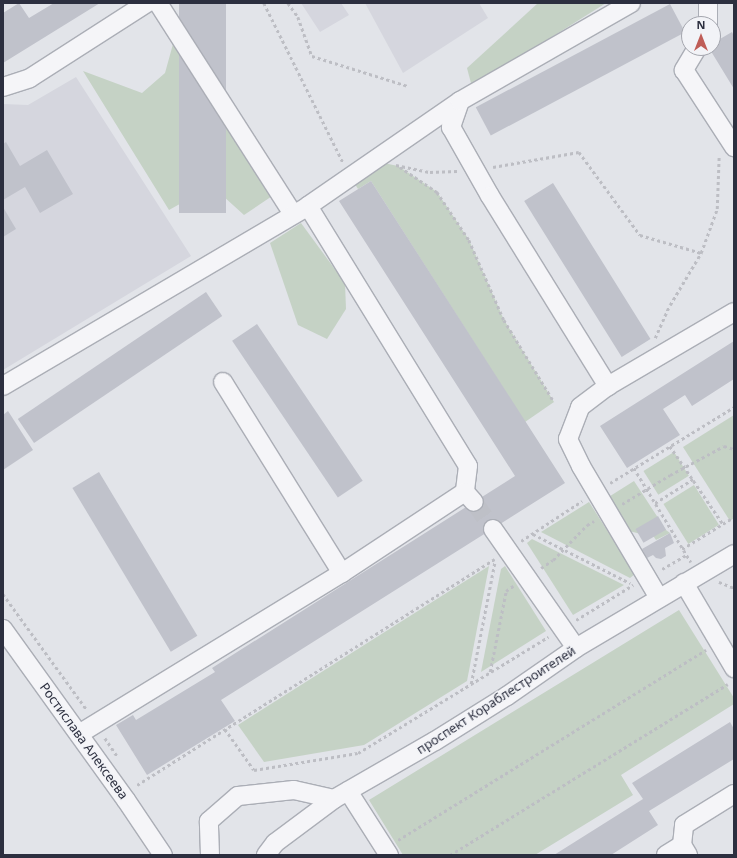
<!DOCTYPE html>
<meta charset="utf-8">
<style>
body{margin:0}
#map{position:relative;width:737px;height:858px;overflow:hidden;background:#e2e4e9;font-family:"Noto Sans",sans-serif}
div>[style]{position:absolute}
.built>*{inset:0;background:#d5d6de}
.green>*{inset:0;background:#c5d2c5;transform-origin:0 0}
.building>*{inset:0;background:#c0c2cb;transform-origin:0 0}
.minor-tunnel>*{height:18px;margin-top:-9px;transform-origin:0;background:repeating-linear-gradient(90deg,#bec0c7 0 18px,transparent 0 27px)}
.path>*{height:2.5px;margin-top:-1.25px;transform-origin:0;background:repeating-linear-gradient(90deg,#bdbec4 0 3px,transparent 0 6px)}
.roads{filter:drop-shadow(1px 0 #abaeb6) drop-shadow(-1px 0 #abaeb6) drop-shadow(0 1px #abaeb6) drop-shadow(0 -1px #abaeb6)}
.minor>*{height:18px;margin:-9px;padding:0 9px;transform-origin:9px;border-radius:9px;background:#f5f5f8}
span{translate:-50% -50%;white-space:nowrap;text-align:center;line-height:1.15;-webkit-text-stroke:3px #f2f3f7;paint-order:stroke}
.street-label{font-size:13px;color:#2c2f3f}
.frame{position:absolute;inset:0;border:4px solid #2c2f3f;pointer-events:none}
.north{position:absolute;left:681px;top:16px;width:40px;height:40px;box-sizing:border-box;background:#f2f3f7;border:1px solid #a3a5ad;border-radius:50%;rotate:0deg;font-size:11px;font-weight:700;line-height:16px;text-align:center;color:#2c2f3f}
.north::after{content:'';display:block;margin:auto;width:14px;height:18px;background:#bf5d57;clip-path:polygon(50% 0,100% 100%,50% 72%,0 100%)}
</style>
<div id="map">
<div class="built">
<div style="clip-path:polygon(301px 3px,341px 3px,349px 15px,320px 32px)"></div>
<div style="clip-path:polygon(365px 3px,479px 3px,488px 18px,403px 73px)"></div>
<div style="clip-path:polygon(76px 77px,191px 256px,3px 370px,3px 104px,28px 105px)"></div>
</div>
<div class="green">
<div style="clip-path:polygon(538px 3px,606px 3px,472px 87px,467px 68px)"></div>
<div style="clip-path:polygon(175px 11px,284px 188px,244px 215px,212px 186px,169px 210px,83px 71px,142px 93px,165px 73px,173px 44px)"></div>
<div style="clip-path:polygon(374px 161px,398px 166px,437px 192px,469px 240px,504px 320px,554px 402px,525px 422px,371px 181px,358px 189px,350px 176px)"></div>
<div style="clip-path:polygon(301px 223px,345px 283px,346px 309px,327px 339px,298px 325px,270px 243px)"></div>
<div style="clip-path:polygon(734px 415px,734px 518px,730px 521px,683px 447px)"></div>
<div style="left:674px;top:452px;width:28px;height:36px;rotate:58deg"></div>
<div style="clip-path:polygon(634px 481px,666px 530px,670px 533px,656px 540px,652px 534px,649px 536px,629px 531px,607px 498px)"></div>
<div style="left:694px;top:485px;width:47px;height:36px;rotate:58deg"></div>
<div style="clip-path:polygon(589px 502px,635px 574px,630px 578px,541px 532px)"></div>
<div style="clip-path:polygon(532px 539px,624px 585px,573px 615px,527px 543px)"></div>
<div style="clip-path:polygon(489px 566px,467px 681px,364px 745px,264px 762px,238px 725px)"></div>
<div style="clip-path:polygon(505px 566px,546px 631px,481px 672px,501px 569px)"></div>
<div style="clip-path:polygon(679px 610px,734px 698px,734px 704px,621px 775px,633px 795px,535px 855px,403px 855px,369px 800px)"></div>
</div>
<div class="building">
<div style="clip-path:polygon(19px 3px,29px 18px,54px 3px,100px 3px,3px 63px,3px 13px)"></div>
<div style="left:179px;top:3px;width:47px;height:210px"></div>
<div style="left:670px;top:4px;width:32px;height:220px;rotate:62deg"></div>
<div style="clip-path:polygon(732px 32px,734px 36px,734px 89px,709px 48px,713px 48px,713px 43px)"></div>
<div style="clip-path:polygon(6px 142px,20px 166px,47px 150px,73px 194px,40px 213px,25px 187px,3px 200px,3px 144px)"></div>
<div style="clip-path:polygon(371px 181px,565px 483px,221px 700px,235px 721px,147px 775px,116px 725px,133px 715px,136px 720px,215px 672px,212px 668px,515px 476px,339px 201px)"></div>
<div style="left:553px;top:183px;width:184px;height:34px;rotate:58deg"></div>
<div style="clip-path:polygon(3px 207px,16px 229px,3px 237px)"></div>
<div style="left:206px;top:292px;width:29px;height:227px;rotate:56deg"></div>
<div style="left:257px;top:324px;width:189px;height:30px;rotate:56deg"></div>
<div style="clip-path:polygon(734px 341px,734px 379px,692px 406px,685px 395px,663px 409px,680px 435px,627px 468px,600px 426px)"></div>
<div style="clip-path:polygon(8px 411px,33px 450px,3px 470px,3px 415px)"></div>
<div style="left:99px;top:472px;width:191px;height:31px;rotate:59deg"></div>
<div style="left:658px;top:516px;width:16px;height:26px;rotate:60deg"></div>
<div style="clip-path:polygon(670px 533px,674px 543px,665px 548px,666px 556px,661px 559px,656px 558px,653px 555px,647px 558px,642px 549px)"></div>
<div style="clip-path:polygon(730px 722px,734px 729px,734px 759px,649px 811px,658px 825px,611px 855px,554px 855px,643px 799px,632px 783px)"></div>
</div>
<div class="minor-tunnel">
<div style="left:474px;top:502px;width:33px;rotate:55deg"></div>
</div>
<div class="path">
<div style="left:264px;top:3px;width:178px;rotate:63.6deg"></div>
<div style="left:288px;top:3px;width:17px;rotate:54deg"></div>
<div style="left:298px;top:17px;width:41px;rotate:70.3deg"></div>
<div style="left:312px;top:56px;width:101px;rotate:17.4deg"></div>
<div style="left:396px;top:165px;width:35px;rotate:12deg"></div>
<div style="left:430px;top:172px;width:27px;rotate:-2deg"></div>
<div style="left:400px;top:167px;width:45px;rotate:34deg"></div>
<div style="left:437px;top:192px;width:58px;rotate:56.3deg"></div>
<div style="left:469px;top:240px;width:87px;rotate:66.4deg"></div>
<div style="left:504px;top:320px;width:96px;rotate:58.6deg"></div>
<div style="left:493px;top:167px;width:87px;rotate:-9.9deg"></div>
<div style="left:579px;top:152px;width:103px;rotate:53.7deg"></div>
<div style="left:640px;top:235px;width:64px;rotate:16.4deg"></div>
<div style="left:655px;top:338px;width:36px;rotate:-66deg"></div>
<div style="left:670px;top:305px;width:61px;rotate:-59.2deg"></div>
<div style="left:701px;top:253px;width:47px;rotate:-70deg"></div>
<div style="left:717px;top:209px;width:54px;rotate:-87.9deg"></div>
<div style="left:670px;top:446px;width:94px;rotate:55.8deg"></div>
<div style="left:634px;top:468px;width:110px;rotate:58.8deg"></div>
<div style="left:610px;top:483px;width:145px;rotate:-31.5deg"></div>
<div style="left:655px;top:503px;width:45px;rotate:-32.3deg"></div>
<div style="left:622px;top:504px;width:56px;rotate:-31.1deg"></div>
<div style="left:670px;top:475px;width:61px;rotate:-28.2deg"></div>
<div style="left:724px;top:446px;width:10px;rotate:17deg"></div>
<div style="left:533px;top:534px;width:109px;rotate:26.8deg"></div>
<div style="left:521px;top:541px;width:73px;rotate:-33.3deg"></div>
<div style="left:682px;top:549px;width:61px;rotate:-31.6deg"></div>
<div style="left:541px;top:568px;width:14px;rotate:-34deg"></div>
<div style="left:553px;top:560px;width:49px;rotate:-45.8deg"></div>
<div style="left:587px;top:525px;width:8px;rotate:-30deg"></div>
<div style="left:662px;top:569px;width:28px;rotate:-30deg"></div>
<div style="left:719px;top:582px;width:16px;rotate:22deg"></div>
<div style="left:3px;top:594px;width:143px;rotate:54.1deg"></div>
<div style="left:576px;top:620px;width:67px;rotate:-31.6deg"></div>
<div style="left:490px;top:672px;width:83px;rotate:-78.8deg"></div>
<div style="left:506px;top:591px;width:9px;rotate:-36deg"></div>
<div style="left:471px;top:684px;width:125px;rotate:-79deg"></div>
<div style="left:225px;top:729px;width:50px;rotate:54.7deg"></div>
<div style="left:254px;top:770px;width:105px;rotate:-9.3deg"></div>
<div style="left:358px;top:753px;width:223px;rotate:-31.4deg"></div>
<div style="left:105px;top:738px;width:23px;rotate:56deg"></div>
<div style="left:137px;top:785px;width:423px;rotate:-32.3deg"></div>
<div style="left:398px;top:840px;width:362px;rotate:-31.7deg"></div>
<div style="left:450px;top:855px;width:326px;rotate:-31.6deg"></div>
</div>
<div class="roads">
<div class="minor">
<div style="left:158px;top:3px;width:250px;rotate:57.4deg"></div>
<div style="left:708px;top:3px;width:21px;rotate:90deg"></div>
<div style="left:697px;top:48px;width:26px;rotate:121deg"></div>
<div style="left:684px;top:70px;width:92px;rotate:57deg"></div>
<div style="left:3px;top:87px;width:28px;rotate:-18deg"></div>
<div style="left:30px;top:78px;width:139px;rotate:-32.7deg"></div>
<div style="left:460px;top:101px;width:28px;rotate:109deg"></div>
<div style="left:451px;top:127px;width:79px;rotate:60.5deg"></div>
<div style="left:490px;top:196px;width:224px;rotate:58.2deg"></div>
<div style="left:308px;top:206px;width:185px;rotate:-34.6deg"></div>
<div style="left:460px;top:101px;width:197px;rotate:-29.8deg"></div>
<div style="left:223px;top:382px;width:225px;rotate:58.1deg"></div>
<div style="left:3px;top:386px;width:354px;rotate:-30.5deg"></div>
<div style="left:308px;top:206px;width:305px;rotate:58.4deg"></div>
<div style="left:468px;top:466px;width:26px;rotate:97deg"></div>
<div style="left:493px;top:529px;width:145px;rotate:55.1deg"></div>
<div style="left:684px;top:583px;width:99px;rotate:59.5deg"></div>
<div style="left:659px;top:598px;width:153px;rotate:-120.6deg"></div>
<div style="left:581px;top:466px;width:30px;rotate:-116deg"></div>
<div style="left:568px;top:439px;width:34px;rotate:-69deg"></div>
<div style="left:580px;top:407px;width:35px;rotate:-37deg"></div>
<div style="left:608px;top:386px;width:146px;rotate:-30.4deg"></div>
<div style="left:3px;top:629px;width:211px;rotate:54.3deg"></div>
<div style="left:126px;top:800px;width:66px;rotate:56.1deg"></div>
<div style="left:79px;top:734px;width:308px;rotate:-31.5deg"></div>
<div style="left:342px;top:573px;width:147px;rotate:-33.4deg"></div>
<div style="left:465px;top:492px;width:13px;rotate:48deg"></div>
<div style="left:348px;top:791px;width:76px;rotate:57.4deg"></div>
<div style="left:210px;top:855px;width:34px;rotate:-92deg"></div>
<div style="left:209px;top:821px;width:38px;rotate:-41deg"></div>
<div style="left:238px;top:796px;width:56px;rotate:-6.1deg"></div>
<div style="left:294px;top:790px;width:41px;rotate:12.7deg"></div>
<div style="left:266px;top:855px;width:15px;rotate:-53deg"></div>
<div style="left:275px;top:843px;width:74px;rotate:-36.7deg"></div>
<div style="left:334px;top:799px;width:116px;rotate:-29.9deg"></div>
<div style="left:435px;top:741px;width:85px;rotate:-32deg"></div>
<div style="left:507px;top:696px;width:84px;rotate:-34.8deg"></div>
<div style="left:576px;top:648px;width:184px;rotate:-30.7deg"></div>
<div style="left:666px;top:855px;width:19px;rotate:-32deg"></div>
<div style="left:688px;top:855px;width:12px;rotate:-121deg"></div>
<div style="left:682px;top:845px;width:20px;rotate:-84deg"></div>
<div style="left:684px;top:825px;width:59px;rotate:-31.8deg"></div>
</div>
</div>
<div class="street-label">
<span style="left:496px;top:700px;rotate:-33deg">проспект Кораблестроителей</span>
<span style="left:84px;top:741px;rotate:54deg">Ростислава Алексеева</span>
</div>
<div class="frame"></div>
<div class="north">N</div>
</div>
